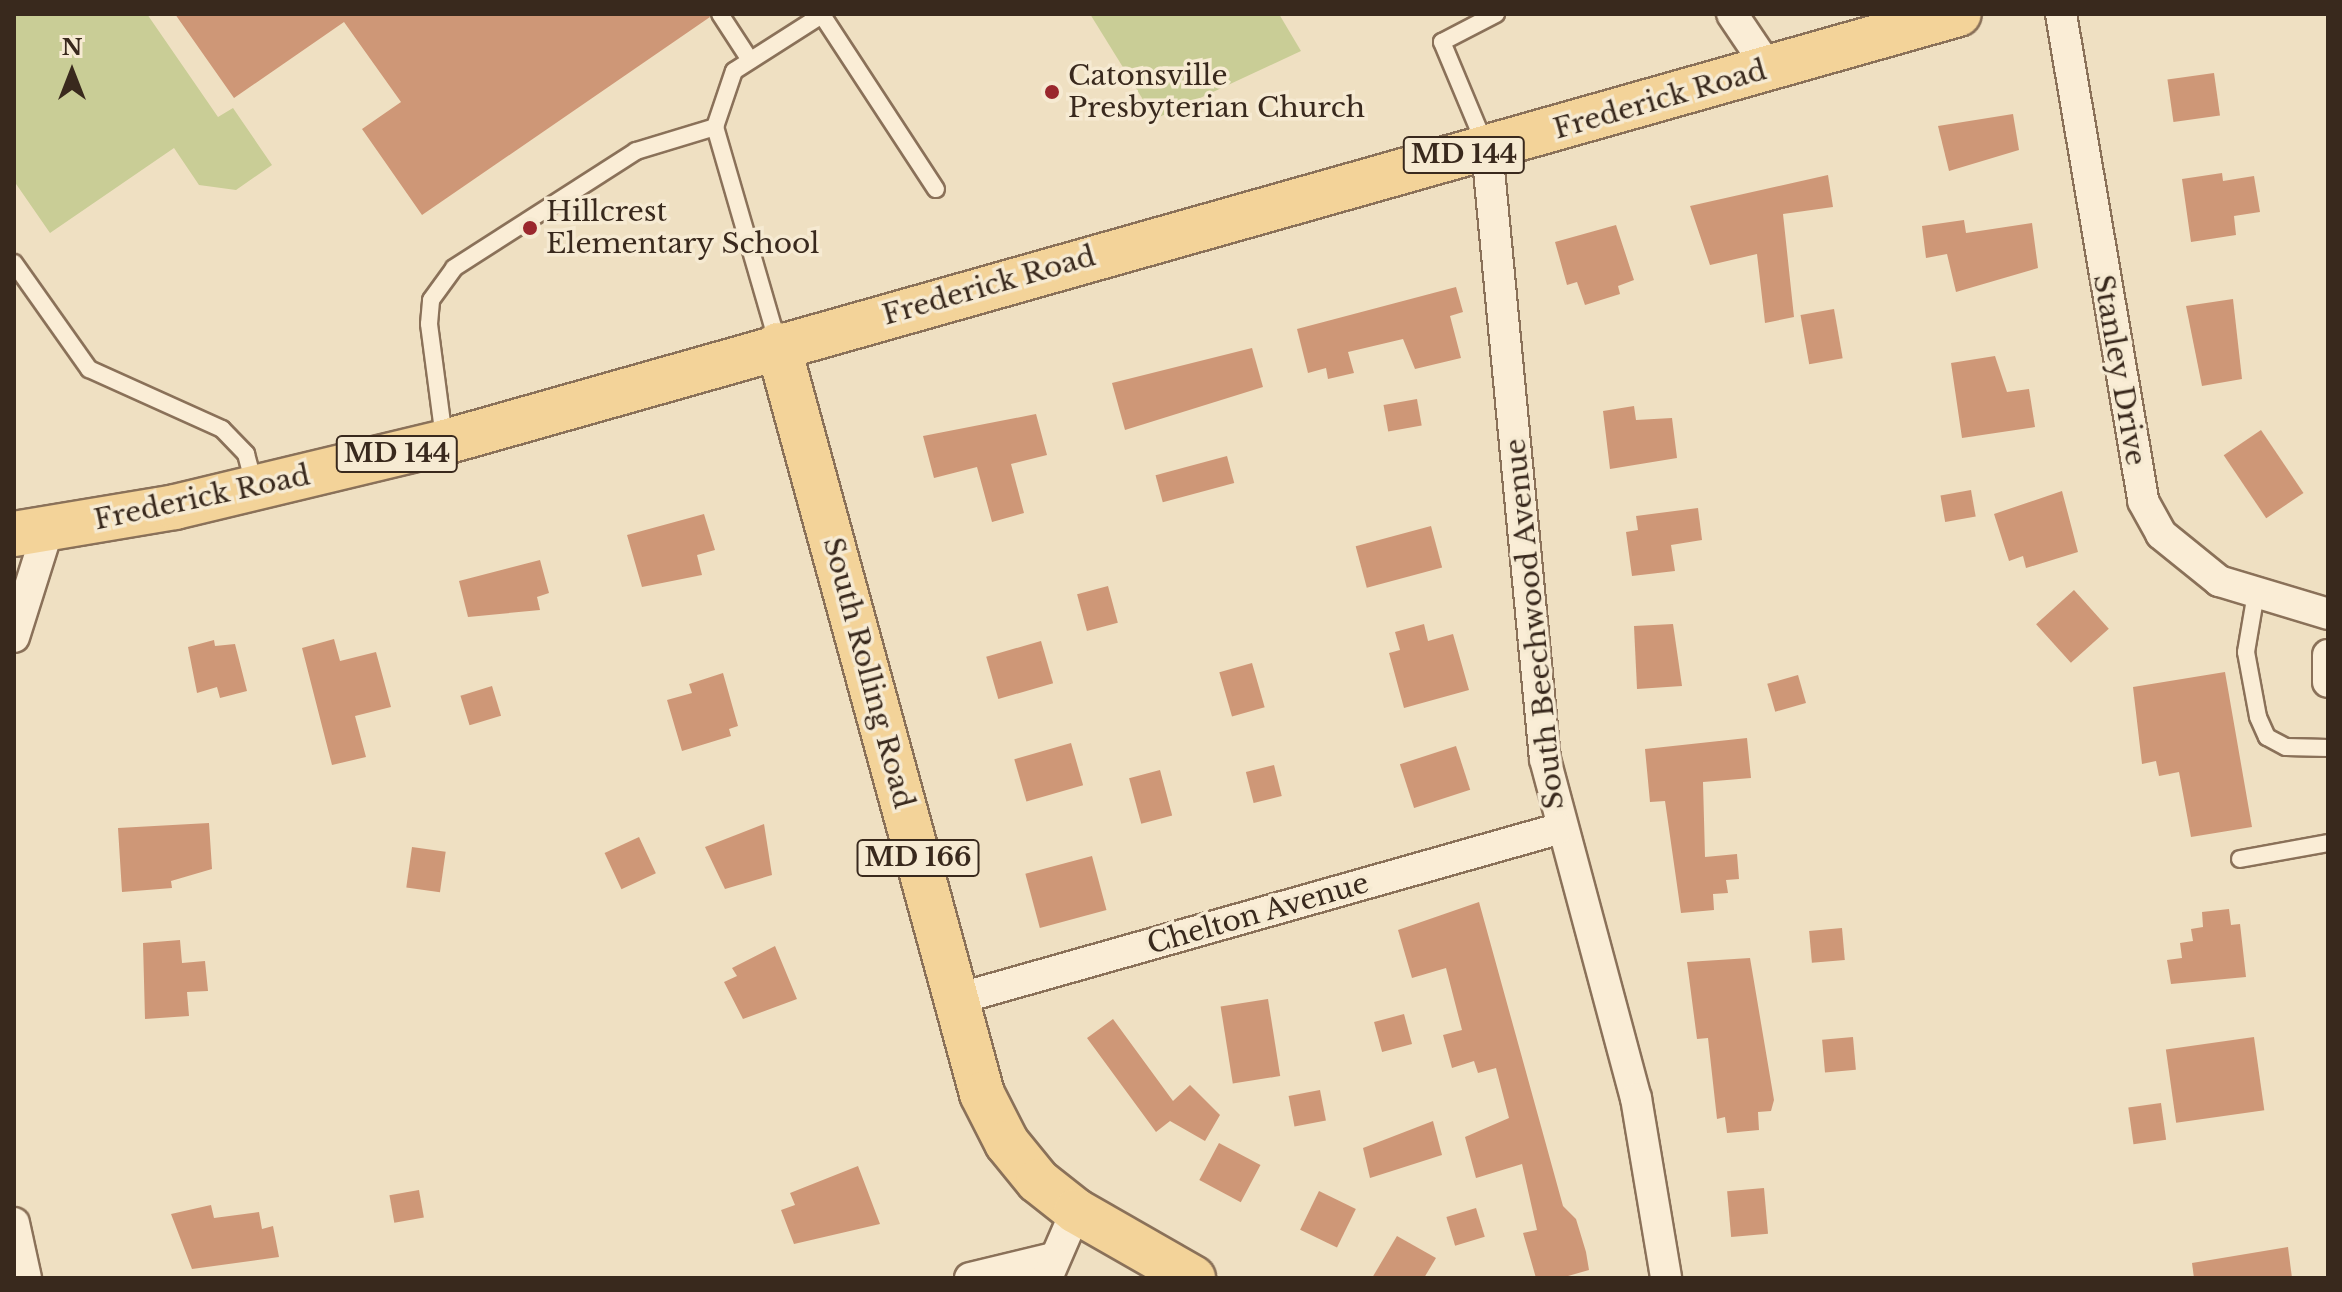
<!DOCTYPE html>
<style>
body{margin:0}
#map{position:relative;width:2342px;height:1292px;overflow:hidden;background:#efe0c2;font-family:"Libre Baskerville",serif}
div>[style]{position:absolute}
.green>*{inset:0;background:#c9cd96}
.building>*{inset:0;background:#ce9777;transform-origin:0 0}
.roads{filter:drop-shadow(2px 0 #8a7159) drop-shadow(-2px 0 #8a7159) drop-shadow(0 2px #8a7159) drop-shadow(0 -2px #8a7159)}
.service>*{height:16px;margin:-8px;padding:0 8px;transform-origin:8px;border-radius:8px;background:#faedd6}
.minor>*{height:30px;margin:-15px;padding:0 15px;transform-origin:15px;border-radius:15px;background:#faedd6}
.primary>*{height:44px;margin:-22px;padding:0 22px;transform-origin:22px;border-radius:22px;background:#f3d399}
.dots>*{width:22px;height:22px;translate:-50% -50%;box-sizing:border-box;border:4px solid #f6ead2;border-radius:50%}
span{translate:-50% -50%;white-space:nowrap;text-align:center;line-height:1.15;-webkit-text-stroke:7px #f6ead2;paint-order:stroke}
.shield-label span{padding:2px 6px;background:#f6ead2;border:2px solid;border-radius:6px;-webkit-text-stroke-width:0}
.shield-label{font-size:26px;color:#39291d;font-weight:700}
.poi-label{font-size:28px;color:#39291d}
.left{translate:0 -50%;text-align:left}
.street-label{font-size:28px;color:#39291d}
.frame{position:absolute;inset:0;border:16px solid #39291d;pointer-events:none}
.north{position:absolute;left:32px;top:32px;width:80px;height:80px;-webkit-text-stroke:6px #f6ead2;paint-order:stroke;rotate:0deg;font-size:22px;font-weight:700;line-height:32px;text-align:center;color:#39291d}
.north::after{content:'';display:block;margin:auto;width:28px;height:36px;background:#39291d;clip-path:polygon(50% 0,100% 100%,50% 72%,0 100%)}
</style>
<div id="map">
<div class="green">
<div style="clip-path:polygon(14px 14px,147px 14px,218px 117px,233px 108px,272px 165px,236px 190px,199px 185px,174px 148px,50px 233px,14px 181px)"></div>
<div style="clip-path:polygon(1090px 14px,1279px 14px,1301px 51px,1155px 119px)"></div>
</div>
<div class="building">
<div style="clip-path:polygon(175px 14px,709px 14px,710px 17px,422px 215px,362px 129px,401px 102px,344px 22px,234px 98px)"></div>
<div style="left:2214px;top:73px;width:43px;height:47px;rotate:82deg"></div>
<div style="clip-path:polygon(2013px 114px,2019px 150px,1949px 171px,1938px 126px)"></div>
<div style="clip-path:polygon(2222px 173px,2223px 181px,2254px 176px,2260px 212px,2234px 216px,2236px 235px,2191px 242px,2182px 179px)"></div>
<div style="clip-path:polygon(1828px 175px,1833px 207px,1783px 214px,1794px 317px,1765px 323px,1757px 254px,1710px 265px,1690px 206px)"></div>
<div style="clip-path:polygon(1964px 220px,1966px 233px,2032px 223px,2038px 268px,1956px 292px,1947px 254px,1926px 258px,1922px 226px)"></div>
<div style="clip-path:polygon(1616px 225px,1634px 280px,1618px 286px,1620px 294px,1585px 305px,1577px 282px,1567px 285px,1555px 242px)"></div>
<div style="clip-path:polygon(1456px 287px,1463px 312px,1450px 316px,1461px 358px,1415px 369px,1403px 339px,1348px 352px,1354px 373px,1328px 379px,1326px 368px,1308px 373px,1297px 329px)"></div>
<div style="clip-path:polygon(2233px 299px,2242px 379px,2202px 386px,2186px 306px)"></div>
<div style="left:1834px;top:309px;width:50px;height:34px;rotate:80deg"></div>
<div style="clip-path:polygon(1252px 348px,1263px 387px,1125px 430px,1112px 383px)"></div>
<div style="clip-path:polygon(1995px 356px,2007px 392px,2029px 389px,2035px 427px,1962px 438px,1951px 363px)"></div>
<div style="left:1417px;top:399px;width:27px;height:34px;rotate:80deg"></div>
<div style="clip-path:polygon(1634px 406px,1636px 420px,1672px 418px,1677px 458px,1610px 469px,1603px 411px)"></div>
<div style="clip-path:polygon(1036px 414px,1047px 455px,1011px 464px,1024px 513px,992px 522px,977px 467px,934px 478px,923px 436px)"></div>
<div style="left:2261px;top:430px;width:76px;height:45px;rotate:56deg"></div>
<div style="left:1227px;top:456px;width:28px;height:74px;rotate:75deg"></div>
<div style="left:1971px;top:490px;width:27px;height:31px;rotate:80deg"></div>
<div style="clip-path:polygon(2062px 491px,2078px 552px,2026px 568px,2023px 556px,2009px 561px,1994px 514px)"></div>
<div style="clip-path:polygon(1698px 508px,1702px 540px,1671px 545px,1675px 571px,1632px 576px,1626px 532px,1638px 530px,1636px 516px)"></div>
<div style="clip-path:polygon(704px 514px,715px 550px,697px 555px,702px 575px,642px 587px,627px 535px)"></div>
<div style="left:1431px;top:526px;width:43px;height:78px;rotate:75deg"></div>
<div style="clip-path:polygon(540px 560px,549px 593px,537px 597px,540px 610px,468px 617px,459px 581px)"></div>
<div style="left:1108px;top:586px;width:38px;height:32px;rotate:75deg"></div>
<div style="left:2074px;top:590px;width:52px;height:51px;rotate:48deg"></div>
<div style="clip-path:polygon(1424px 624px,1428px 641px,1453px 634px,1469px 690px,1404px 708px,1389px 653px,1400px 650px,1395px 632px)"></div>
<div style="clip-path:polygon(1673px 624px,1682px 686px,1637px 689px,1634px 626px)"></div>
<div style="clip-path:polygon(334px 639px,340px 661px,376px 652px,391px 707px,355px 716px,366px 757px,332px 765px,302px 648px)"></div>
<div style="clip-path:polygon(214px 640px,215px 646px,235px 644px,247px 691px,220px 698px,217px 687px,197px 693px,188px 647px)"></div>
<div style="left:1041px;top:641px;width:44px;height:57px;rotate:74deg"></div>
<div style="left:1252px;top:663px;width:46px;height:34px;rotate:74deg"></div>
<div style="clip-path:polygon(2225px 672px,2252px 827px,2191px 837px,2179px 772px,2159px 776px,2156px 761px,2142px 764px,2133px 687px)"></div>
<div style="clip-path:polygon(723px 673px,738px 726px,729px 729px,731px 736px,682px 751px,667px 700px,692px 693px,689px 684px)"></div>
<div style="left:1798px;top:675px;width:29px;height:32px;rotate:74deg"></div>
<div style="left:492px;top:686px;width:31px;height:33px;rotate:73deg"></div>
<div style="clip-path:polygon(1747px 738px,1751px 778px,1703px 782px,1705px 857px,1737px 854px,1739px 879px,1726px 880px,1728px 893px,1713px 894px,1714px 910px,1681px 913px,1665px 801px,1650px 802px,1645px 749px)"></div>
<div style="left:1071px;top:743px;width:44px;height:59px;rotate:74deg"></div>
<div style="left:1456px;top:746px;width:46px;height:59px;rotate:72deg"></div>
<div style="left:1274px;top:765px;width:32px;height:29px;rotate:76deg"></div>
<div style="left:1160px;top:770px;width:47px;height:32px;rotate:75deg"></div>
<div style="clip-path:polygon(209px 823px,212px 869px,171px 881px,172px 888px,122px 892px,118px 828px)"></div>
<div style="clip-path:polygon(764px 824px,772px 875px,725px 889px,705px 847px)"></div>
<div style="left:639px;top:837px;width:40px;height:38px;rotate:65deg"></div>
<div style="left:412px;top:847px;width:34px;height:41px;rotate:8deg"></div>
<div style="left:1092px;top:856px;width:56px;height:69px;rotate:75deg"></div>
<div style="clip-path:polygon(1479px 902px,1563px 1206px,1576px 1219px,1586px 1252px,1589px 1270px,1561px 1278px,1536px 1278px,1523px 1233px,1537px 1230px,1522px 1164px,1476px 1178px,1465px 1137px,1509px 1118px,1496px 1068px,1478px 1073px,1474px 1061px,1452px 1068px,1443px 1035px,1462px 1030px,1446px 968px,1412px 978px,1398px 930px)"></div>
<div style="clip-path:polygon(2229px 909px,2231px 925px,2240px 924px,2246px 977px,2171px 984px,2167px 960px,2182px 958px,2180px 943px,2193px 941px,2191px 929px,2203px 927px,2202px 912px)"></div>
<div style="left:1842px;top:928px;width:32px;height:33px;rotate:85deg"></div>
<div style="clip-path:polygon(180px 940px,182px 963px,205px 961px,208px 991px,187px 992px,189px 1016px,145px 1019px,143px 943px)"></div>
<div style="clip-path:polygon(775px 946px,797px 999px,743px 1019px,724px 982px,737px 976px,732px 968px)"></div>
<div style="clip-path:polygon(1750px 958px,1774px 1100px,1771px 1111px,1758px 1112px,1759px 1130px,1727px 1133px,1725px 1117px,1717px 1119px,1708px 1038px,1697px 1039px,1687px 962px)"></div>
<div style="left:1268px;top:999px;width:78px;height:48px;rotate:81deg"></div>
<div style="left:1404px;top:1014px;width:31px;height:31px;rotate:75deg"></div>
<div style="clip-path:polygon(1113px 1019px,1173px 1101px,1190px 1085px,1220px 1115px,1205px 1141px,1170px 1121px,1156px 1132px,1087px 1038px)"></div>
<div style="left:1853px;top:1037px;width:33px;height:31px;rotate:85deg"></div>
<div style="left:2254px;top:1037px;width:74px;height:89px;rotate:82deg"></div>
<div style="left:1320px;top:1090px;width:31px;height:32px;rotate:79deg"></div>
<div style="left:2161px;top:1103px;width:37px;height:33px;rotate:82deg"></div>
<div style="clip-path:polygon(1433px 1121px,1442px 1155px,1370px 1178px,1363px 1148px)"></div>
<div style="left:1219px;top:1143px;width:47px;height:42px;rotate:28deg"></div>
<div style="clip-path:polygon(858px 1166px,880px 1224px,794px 1244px,781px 1210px,795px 1205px,790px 1193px)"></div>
<div style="left:1764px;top:1188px;width:46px;height:37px;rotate:85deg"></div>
<div style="left:419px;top:1190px;width:28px;height:30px;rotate:80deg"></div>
<div style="left:1319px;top:1191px;width:41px;height:43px;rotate:26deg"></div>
<div style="clip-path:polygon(211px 1205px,214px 1218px,259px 1212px,262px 1229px,273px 1226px,279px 1257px,192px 1269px,171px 1214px)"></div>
<div style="left:1476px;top:1208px;width:30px;height:31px;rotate:73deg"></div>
<div style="clip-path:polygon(1397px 1236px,1436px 1258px,1424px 1278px,1372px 1278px)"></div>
<div style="clip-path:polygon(2288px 1247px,2292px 1278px,2194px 1278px,2192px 1263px)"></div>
</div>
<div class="roads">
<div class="service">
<div style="left:720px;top:14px;width:55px;rotate:56.9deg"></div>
<div style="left:715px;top:127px;width:59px;rotate:-71.3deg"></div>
<div style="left:734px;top:71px;width:104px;rotate:-32.5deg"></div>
<div style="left:822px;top:15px;width:208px;rotate:56.8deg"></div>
<div style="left:1486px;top:147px;width:114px;rotate:-112.7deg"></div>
<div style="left:1442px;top:42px;width:61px;rotate:-27.4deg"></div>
<div style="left:14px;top:263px;width:130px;rotate:54.7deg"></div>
<div style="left:89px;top:369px;width:146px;rotate:24.3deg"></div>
<div style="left:222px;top:429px;width:35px;rotate:46deg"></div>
<div style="left:246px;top:454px;width:31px;rotate:75deg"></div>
<div style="left:444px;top:438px;width:115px;rotate:-97.5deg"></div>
<div style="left:429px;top:324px;width:24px;rotate:-85deg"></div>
<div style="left:431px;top:300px;width:39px;rotate:-54deg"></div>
<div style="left:454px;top:268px;width:216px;rotate:-32.7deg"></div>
<div style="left:636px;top:151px;width:83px;rotate:-16.9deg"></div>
<div style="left:715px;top:127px;width:226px;rotate:73.8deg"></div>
<div style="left:2256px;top:593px;width:60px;rotate:99.6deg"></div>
<div style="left:2246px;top:652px;width:66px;rotate:79.5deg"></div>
<div style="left:2258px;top:717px;width:22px;rotate:66deg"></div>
<div style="left:2267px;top:737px;width:21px;rotate:28deg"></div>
<div style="left:2286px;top:747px;width:42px;rotate:1.4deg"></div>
<div style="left:2240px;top:859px;width:89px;rotate:-10.3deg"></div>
</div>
<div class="minor">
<div style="left:1732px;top:14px;width:66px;rotate:56.1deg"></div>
<div style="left:2061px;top:14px;width:494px;rotate:80.4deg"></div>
<div style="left:2143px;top:501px;width:38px;rotate:61deg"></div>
<div style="left:2161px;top:534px;width:75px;rotate:39deg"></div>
<div style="left:2219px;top:581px;width:114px;rotate:16.8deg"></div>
<div style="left:1487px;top:149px;width:613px;rotate:84.57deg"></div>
<div style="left:1545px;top:759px;width:351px;rotate:75deg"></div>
<div style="left:1636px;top:1098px;width:182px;rotate:80.5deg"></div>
<div style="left:14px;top:637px;width:113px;rotate:-72.5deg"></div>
<div style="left:2328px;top:655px;width:27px;rotate:90deg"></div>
<div style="left:957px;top:999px;width:625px;rotate:-15.79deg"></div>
<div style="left:14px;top:1223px;width:56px;rotate:77.7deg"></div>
<div style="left:970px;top:1278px;width:81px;rotate:-13.5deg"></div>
<div style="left:1047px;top:1278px;width:73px;rotate:-66.6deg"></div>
</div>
<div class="primary">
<div style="left:778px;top:345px;width:776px;rotate:74.76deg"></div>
<div style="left:982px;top:1094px;width:55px;rotate:63deg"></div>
<div style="left:1007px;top:1143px;width:49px;rotate:50.8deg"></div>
<div style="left:1038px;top:1181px;width:48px;rotate:38.3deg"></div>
<div style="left:1076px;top:1211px;width:135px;rotate:29.8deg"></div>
<div style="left:14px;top:534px;width:163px;rotate:-9.5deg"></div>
<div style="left:175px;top:507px;width:278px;rotate:-13.5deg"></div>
<div style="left:445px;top:442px;width:1573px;rotate:-15.79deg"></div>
</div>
</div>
<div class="dots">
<div style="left:1052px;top:92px;background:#9a272d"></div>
<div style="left:530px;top:228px;background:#9a272d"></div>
</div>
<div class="shield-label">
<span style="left:1464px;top:155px">MD 144</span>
<span style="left:397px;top:454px">MD 144</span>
<span style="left:918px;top:858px">MD 166</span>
</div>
<div class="poi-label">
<span class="left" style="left:1068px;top:92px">Catonsville<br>Presbyterian Church</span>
<span class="left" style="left:546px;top:228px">Hillcrest<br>Elementary School</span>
</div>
<div class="street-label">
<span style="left:1660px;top:100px;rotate:-16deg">Frederick Road</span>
<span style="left:989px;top:286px;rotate:-16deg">Frederick Road</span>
<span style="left:2119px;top:370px;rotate:80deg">Stanley Drive</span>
<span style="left:202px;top:498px;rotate:-12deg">Frederick Road</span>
<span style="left:1535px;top:624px;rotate:-96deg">South Beechwood Avenue</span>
<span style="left:868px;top:673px;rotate:75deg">South Rolling Road</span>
<span style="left:1258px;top:914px;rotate:-16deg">Chelton Avenue</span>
</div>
<div class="frame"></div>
<div class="north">N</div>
</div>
